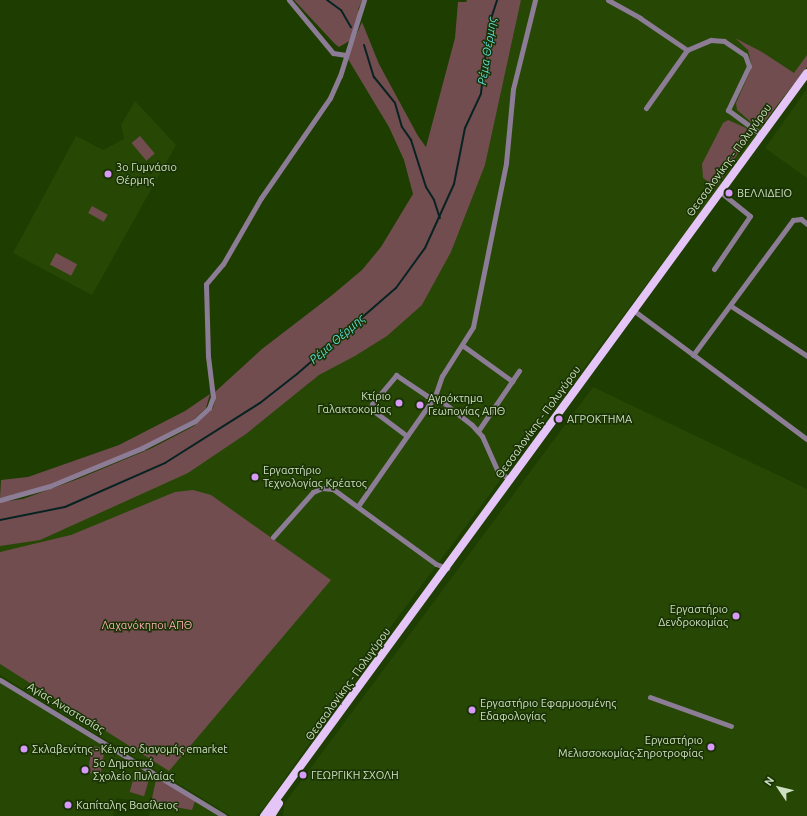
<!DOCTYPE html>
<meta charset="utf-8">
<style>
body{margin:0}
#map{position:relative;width:807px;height:816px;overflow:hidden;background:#1e3d00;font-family:Ubuntu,sans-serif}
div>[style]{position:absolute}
.built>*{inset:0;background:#264804}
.green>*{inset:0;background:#714d50;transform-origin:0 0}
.stream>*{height:2px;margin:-1px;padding:0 1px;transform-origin:1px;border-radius:1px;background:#082222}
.street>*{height:5px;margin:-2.5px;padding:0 2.5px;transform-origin:2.5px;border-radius:2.5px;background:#8c7c95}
.primary>*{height:8px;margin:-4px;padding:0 4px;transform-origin:4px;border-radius:4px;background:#e5c4f7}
.dots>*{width:11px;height:11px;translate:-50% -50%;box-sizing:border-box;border:2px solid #193104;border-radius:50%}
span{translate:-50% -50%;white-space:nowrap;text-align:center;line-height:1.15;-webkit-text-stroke:3px #193104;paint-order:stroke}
.street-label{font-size:11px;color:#cde0c1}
.poi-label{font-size:11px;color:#cde0c1}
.left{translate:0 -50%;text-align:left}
.right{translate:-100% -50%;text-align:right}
.park-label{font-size:11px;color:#fbb0b6}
.water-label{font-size:12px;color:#5edbd8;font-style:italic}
.north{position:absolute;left:759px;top:768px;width:40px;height:40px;-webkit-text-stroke:3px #193104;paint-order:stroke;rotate:305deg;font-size:11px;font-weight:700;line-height:16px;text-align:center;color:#cde0c1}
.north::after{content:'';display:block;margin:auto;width:14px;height:18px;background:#cde0c1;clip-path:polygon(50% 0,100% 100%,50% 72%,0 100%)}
</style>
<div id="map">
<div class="built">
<div style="clip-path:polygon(521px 0,807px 0,807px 55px,761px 131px,392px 625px,267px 804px,256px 816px,231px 816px,0 675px,0 545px,188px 473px,246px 434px,319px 375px,355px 356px,387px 336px,422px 305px,451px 252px,485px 165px)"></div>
<div style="clip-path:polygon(807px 89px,807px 178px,765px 148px)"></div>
<div style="clip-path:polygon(135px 101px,176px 145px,92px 295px,13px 253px,76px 136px,103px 150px,124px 139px,121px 125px)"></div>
<div style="clip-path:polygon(593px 387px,807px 489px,807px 816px,283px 816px,284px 804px)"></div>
<div style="clip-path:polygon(0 682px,195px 801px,221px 816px,149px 816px,151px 803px,116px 798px,113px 816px,0 816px)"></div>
</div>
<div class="green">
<div style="clip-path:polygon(294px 0,362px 0,358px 10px,362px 13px,351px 40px,339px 47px,335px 44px)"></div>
<div style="clip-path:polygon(467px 0,521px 0,485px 165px,451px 252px,422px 305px,387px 336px,355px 356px,319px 375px,246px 434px,188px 473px,40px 540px,0 546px,0 502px,23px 499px,78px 479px,152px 448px,194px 426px,213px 408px,215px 401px,215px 392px,262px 349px,331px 296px,362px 270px,381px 247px,413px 194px,404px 160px,389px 127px,348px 59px,354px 40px,362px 22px,379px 64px,418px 136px,426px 147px,455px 38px,458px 2px,466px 2px)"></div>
<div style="clip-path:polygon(735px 38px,762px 52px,794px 73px,807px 55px,807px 67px,761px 126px,757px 127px,737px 110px,736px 103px,752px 67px,748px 50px)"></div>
<div style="clip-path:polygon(728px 120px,746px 128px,750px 135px,716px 187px,703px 178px,702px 164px,723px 123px)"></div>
<div style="left:140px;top:136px;width:23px;height:11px;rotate:50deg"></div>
<div style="left:92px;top:206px;width:18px;height:8px;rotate:29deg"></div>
<div style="left:56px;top:253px;width:24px;height:13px;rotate:28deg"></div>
<div style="clip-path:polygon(210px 394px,206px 408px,193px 420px,142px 447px,39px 490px,0 498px,1px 480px,28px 477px,119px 445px,185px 411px)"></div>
<div style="clip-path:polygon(193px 490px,211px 495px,331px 580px,169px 771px,0 664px,0 552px,71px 535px,175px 492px)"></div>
<div style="left:92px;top:746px;width:13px;height:27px;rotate:9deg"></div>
<div style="left:136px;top:770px;width:15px;height:23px;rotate:16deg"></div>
<div style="clip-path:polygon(157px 775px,195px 801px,192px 810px,151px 803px)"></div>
</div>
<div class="stream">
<div style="left:327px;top:0;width:17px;rotate:36deg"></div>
<div style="left:341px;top:10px;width:20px;rotate:60deg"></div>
<div style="left:364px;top:45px;width:34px;rotate:73deg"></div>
<div style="left:374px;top:77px;width:33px;rotate:51deg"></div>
<div style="left:395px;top:103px;width:25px;rotate:74deg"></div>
<div style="left:402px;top:127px;width:16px;rotate:55deg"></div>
<div style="left:411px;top:140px;width:49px;rotate:72.3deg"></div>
<div style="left:426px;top:187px;width:15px;rotate:58deg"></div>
<div style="left:434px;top:200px;width:19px;rotate:72deg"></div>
<div style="left:0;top:520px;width:66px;rotate:-11.3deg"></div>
<div style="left:65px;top:507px;width:109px;rotate:-23.7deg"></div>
<div style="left:165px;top:463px;width:112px;rotate:-32.3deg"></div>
<div style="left:260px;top:403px;width:47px;rotate:-38.1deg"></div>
<div style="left:297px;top:374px;width:131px;rotate:-41deg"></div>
<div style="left:396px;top:288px;width:49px;rotate:-54.1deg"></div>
<div style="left:425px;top:248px;width:70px;rotate:-65.6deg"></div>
<div style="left:454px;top:184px;width:57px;rotate:-78.9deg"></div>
<div style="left:465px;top:128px;width:38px;rotate:-65deg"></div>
<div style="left:481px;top:93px;width:68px;rotate:-83.3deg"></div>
<div style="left:489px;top:25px;width:26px;rotate:-72deg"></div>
</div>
<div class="street">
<div style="left:289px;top:0;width:69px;rotate:50.3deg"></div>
<div style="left:333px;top:53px;width:13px;rotate:9deg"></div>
<div style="left:608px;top:0;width:37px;rotate:29deg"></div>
<div style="left:640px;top:18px;width:57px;rotate:34.2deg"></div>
<div style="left:646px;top:108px;width:71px;rotate:-54.7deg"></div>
<div style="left:687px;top:50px;width:26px;rotate:-23deg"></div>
<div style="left:711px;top:40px;width:13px;rotate:4deg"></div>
<div style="left:724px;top:41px;width:25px;rotate:34deg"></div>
<div style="left:745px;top:55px;width:12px;rotate:70deg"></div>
<div style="left:749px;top:66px;width:49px;rotate:115.5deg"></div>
<div style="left:728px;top:110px;width:42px;rotate:36.3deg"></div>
<div style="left:714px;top:269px;width:64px;rotate:-55.8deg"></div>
<div style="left:750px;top:216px;width:38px;rotate:-141deg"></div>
<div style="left:731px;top:306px;width:91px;rotate:33.3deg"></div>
<div style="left:633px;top:310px;width:217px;rotate:36.6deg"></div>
<div style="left:462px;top:345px;width:62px;rotate:35.8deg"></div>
<div style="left:693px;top:355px;width:168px;rotate:-53.5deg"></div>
<div style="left:793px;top:220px;width:8px;rotate:-7deg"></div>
<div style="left:801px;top:219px;width:8px;rotate:40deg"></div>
<div style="left:478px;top:431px;width:73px;rotate:-55.7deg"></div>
<div style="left:407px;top:436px;width:45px;rotate:-143.1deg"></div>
<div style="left:371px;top:409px;width:5px;rotate:-79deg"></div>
<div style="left:372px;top:404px;width:38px;rotate:-50deg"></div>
<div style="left:396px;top:375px;width:37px;rotate:34deg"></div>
<div style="left:427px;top:396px;width:8px"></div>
<div style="left:435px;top:396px;width:47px;rotate:38.1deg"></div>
<div style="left:472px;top:425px;width:15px;rotate:48deg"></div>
<div style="left:482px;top:436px;width:37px;rotate:66deg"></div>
<div style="left:497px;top:470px;width:16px;rotate:38deg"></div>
<div style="left:0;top:500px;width:52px;rotate:-15.6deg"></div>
<div style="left:50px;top:486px;width:100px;rotate:-22.4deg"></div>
<div style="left:142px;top:448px;width:59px;rotate:-27deg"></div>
<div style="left:195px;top:421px;width:19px;rotate:-43deg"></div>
<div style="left:209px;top:408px;width:12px;rotate:-70deg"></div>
<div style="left:213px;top:397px;width:41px;rotate:-97deg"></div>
<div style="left:208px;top:356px;width:72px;rotate:-91.6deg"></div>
<div style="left:206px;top:284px;width:26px;rotate:-50deg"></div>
<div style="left:223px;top:264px;width:76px;rotate:-60.1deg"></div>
<div style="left:261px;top:198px;width:121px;rotate:-55.4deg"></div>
<div style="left:330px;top:98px;width:24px;rotate:-66deg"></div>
<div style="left:340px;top:76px;width:80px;rotate:-72.5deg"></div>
<div style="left:358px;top:506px;width:134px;rotate:-55deg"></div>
<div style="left:435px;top:396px;width:21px;rotate:-71deg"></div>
<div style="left:442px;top:376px;width:58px;rotate:-57.7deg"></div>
<div style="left:473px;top:327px;width:167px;rotate:-78.6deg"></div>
<div style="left:506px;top:163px;width:74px;rotate:-84.6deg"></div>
<div style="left:513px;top:89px;width:92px;rotate:-76.1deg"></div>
<div style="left:273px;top:537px;width:60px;rotate:-48.4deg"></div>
<div style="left:313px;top:492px;width:10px;rotate:-24deg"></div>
<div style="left:322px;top:488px;width:11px;rotate:5deg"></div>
<div style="left:333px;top:489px;width:127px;rotate:36.1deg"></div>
<div style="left:436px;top:564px;width:12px;rotate:20deg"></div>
<div style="left:0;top:680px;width:262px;rotate:31.3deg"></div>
<div style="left:650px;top:697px;width:86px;rotate:19.7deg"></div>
</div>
<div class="primary">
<div style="left:264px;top:816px;width:920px;rotate:-53.84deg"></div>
<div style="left:271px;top:816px;width:15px;rotate:-58deg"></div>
</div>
<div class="dots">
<div style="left:108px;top:174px;background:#d89af8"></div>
<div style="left:729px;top:193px;background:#d89af8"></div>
<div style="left:399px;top:403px;background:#d89af8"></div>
<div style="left:420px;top:405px;background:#d89af8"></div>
<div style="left:559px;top:419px;background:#d89af8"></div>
<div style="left:255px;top:477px;background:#d89af8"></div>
<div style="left:736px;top:616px;background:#d89af8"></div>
<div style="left:472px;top:710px;background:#d89af8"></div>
<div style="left:711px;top:747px;background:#d89af8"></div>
<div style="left:24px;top:749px;background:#d89af8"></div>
<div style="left:85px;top:770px;background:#d89af8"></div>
<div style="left:303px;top:775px;background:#d89af8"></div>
<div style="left:68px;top:805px;background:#d89af8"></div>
</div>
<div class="street-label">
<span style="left:729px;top:160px;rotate:-54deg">Θεσσαλονίκης - Πολυγύρου</span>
<span style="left:538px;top:422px;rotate:-54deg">Θεσσαλονίκης - Πολυγύρου</span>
<span style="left:348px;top:684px;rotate:-54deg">Θεσσαλονίκης - Πολυγύρου</span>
<span style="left:66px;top:708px;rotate:31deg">Αγίας Αναστασίας</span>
</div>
<div class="poi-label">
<span class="left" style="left:116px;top:174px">3ο Γυμνάσιο<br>Θέρμης</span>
<span class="left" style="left:737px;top:193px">ΒΕΛΛΙΔΕΙΟ</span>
<span class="right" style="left:391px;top:403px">Κτίριο<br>Γαλακτοκομίας</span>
<span class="left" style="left:428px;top:405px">Αγρόκτημα<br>Γεωπονίας ΑΠΘ</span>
<span class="left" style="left:567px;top:419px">ΑΓΡΟΚΤΗΜΑ</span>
<span class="left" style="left:263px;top:477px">Εργαστήριο<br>Τεχνολογίας Κρέατος</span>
<span class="right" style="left:728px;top:616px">Εργαστήριο<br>Δενδροκομίας</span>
<span class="left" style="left:480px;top:710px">Εργαστήριο Εφαρμοσμένης<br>Εδαφολογίας</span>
<span class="right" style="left:703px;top:747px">Εργαστήριο<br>Μελισσοκομίας-Σηροτροφίας</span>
<span class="left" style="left:32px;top:749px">Σκλαβενίτης - Κέντρο διανομής emarket</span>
<span class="left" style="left:93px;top:770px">5ο Δημοτικό<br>Σχολείο Πυλαίας</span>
<span class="left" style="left:311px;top:775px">ΓΕΩΡΓΙΚΗ ΣΧΟΛΗ</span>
<span class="left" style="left:76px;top:805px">Καπίταλης Βασίλειος</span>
</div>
<div class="park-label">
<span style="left:147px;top:625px">Λαχανόκηποι ΑΠΘ</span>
</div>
<div class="water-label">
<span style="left:487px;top:51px;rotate:-81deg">Ρέμα Θέρμης</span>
<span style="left:337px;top:339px;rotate:-41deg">Ρέμα Θέρμης</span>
</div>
<div class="north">N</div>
</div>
